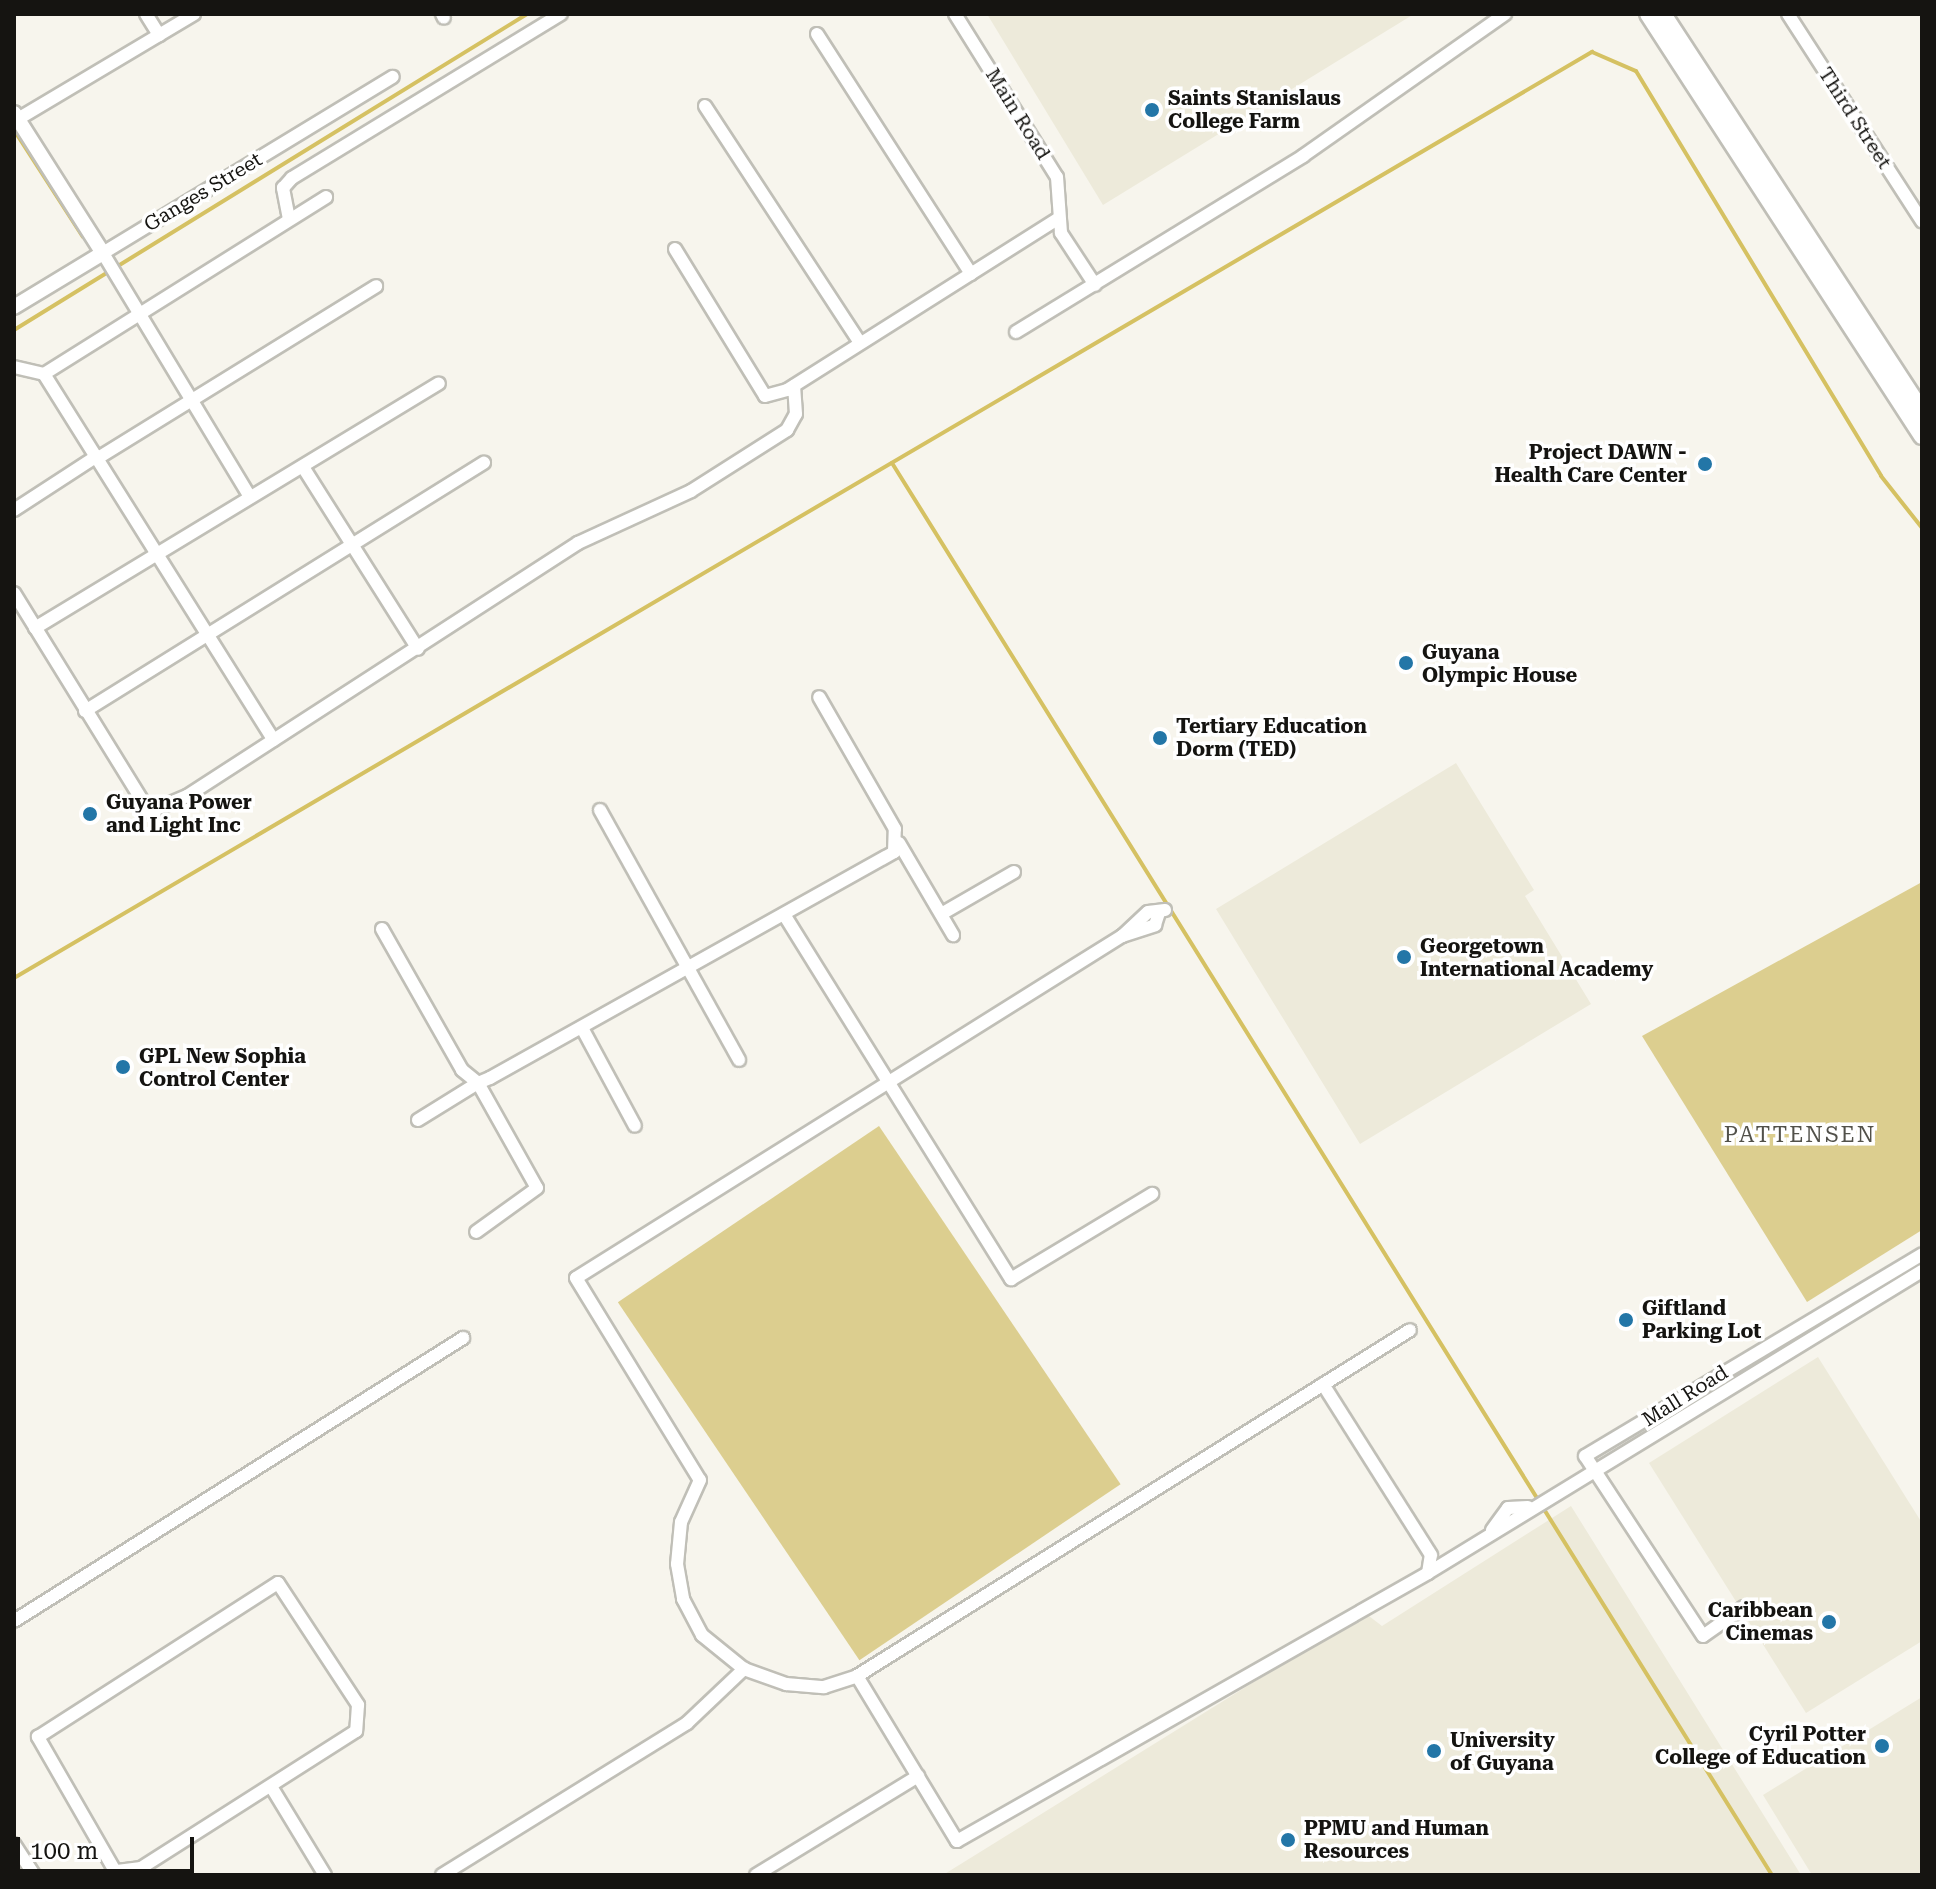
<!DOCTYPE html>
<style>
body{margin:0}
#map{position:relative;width:1936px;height:1889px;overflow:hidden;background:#f7f5ed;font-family:"Roboto Serif",serif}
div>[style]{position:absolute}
.built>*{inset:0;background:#edeada}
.green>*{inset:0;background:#dcce8f;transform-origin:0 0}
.stream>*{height:4px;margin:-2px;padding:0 2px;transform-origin:2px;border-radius:2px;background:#d5c162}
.roads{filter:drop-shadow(2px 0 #c0bfb7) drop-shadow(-2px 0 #c0bfb7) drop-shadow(0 2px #c0bfb7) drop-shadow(0 -2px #c0bfb7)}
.minor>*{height:12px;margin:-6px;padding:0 6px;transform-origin:6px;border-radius:6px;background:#fff}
.tertiary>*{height:14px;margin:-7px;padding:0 7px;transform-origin:7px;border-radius:7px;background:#fff}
.secondary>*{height:16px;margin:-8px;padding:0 8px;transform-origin:8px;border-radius:8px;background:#fff}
.dots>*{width:22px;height:22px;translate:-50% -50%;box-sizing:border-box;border:4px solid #fff;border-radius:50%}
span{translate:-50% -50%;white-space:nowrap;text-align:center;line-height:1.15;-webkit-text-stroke:7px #fff;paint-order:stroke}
.poi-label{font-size:20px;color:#151411;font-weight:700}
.left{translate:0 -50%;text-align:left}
.right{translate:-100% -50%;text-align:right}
.street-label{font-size:20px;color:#151411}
.neighbourhood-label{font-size:22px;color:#52514a;letter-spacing:2px}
.frame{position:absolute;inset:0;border:16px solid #151411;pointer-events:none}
.scale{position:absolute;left:16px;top:1837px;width:178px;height:36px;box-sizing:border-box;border:4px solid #151411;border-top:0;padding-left:10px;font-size:24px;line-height:28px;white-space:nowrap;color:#151411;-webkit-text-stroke:6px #fff;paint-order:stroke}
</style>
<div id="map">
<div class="built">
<div style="clip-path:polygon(987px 14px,1414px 14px,1103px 205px)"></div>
<div style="clip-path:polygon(1456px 763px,1534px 890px,1525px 896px,1591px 1004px,1360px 1144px,1216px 909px)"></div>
<div style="clip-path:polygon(1818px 1357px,1922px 1523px,1922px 1641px,1806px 1713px,1649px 1463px)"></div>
<div style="clip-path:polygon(1571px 1506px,1801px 1875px,943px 1875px,1365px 1613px,1382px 1626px)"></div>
<div style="clip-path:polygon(1922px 1697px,1922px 1875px,1812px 1875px,1763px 1795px)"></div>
</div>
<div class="green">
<div style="clip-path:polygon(1922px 882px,1922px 1230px,1807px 1302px,1642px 1036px)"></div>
<div style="left:879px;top:1126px;width:432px;height:315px;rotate:56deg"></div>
</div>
<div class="stream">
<div style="left:14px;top:130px;width:127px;rotate:57.2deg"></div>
<div style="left:14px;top:330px;width:603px;rotate:-31.63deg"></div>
<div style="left:892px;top:463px;width:1664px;rotate:58.07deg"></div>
<div style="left:14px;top:978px;width:1830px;rotate:-30.41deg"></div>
<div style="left:1592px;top:52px;width:48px;rotate:23.4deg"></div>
<div style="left:1636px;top:71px;width:473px;rotate:58.8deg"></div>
<div style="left:1881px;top:476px;width:66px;rotate:51.7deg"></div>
</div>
<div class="roads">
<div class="minor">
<div style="left:146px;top:14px;width:25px;rotate:58deg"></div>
<div style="left:442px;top:14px;width:4px;rotate:63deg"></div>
<div style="left:955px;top:14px;width:192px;rotate:58deg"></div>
<div style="left:1057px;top:177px;width:56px;rotate:85.9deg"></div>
<div style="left:1061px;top:233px;width:62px;rotate:56.8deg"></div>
<div style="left:1788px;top:14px;width:247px;rotate:57.1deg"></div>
<div style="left:817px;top:34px;width:285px;rotate:57.3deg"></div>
<div style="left:705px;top:106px;width:283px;rotate:56.8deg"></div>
<div style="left:18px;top:119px;width:205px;rotate:-30.8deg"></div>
<div style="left:289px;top:219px;width:32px;rotate:-101deg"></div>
<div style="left:283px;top:188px;width:13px;rotate:-48deg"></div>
<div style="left:292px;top:178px;width:315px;rotate:-31.4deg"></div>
<div style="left:675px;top:249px;width:172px;rotate:58.5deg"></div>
<div style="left:765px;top:396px;width:23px;rotate:-15deg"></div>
<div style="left:787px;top:390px;width:320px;rotate:-32.3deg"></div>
<div style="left:1016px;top:332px;width:337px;rotate:-31.5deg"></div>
<div style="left:1303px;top:156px;width:247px;rotate:-35.1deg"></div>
<div style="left:14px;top:367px;width:31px;rotate:13deg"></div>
<div style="left:44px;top:374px;width:333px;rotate:-32.1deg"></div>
<div style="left:44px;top:374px;width:432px;rotate:57.9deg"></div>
<div style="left:98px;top:458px;width:327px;rotate:-31.7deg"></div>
<div style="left:303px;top:467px;width:215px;rotate:57.7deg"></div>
<div style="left:250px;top:497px;width:285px;rotate:-121.1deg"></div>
<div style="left:103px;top:253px;width:339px;rotate:-31.3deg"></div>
<div style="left:14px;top:510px;width:99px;rotate:-33deg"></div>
<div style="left:14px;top:593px;width:257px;rotate:58.3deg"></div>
<div style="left:149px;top:812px;width:41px;rotate:-22.8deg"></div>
<div style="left:187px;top:796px;width:466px;rotate:-32.9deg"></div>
<div style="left:578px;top:543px;width:124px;rotate:-24.7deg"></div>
<div style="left:691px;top:491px;width:114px;rotate:-32.4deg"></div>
<div style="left:787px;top:430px;width:18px;rotate:-61deg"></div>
<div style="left:796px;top:414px;width:28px;rotate:-94deg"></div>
<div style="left:35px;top:628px;width:472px;rotate:-31.2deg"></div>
<div style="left:85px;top:711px;width:470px;rotate:-31.9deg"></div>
<div style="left:600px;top:810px;width:286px;rotate:60.9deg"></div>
<div style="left:899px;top:843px;width:107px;rotate:59.6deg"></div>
<div style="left:1165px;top:910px;width:17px;rotate:173deg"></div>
<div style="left:1148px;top:912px;width:35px;rotate:137deg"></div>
<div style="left:1122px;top:936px;width:644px;rotate:147.94deg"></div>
<div style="left:576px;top:1278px;width:237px;rotate:58.5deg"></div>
<div style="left:700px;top:1480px;width:46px;rotate:114.3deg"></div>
<div style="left:681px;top:1522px;width:42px;rotate:95.4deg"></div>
<div style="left:677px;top:1564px;width:36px;rotate:80deg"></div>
<div style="left:683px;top:1599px;width:41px;rotate:62.2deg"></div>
<div style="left:702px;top:1635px;width:54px;rotate:39deg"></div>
<div style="left:744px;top:1669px;width:45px;rotate:19.7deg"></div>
<div style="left:786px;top:1684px;width:38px;rotate:5deg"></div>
<div style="left:824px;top:1687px;width:35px;rotate:-18deg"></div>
<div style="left:857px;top:1676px;width:652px;rotate:-32.03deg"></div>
<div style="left:943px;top:913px;width:82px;rotate:-30deg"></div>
<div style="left:785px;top:916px;width:428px;rotate:58.1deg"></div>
<div style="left:1011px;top:1279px;width:165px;rotate:-31.1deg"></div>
<div style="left:382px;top:929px;width:162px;rotate:60.4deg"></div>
<div style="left:462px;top:1070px;width:21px;rotate:39deg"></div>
<div style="left:478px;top:1083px;width:13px;rotate:-23deg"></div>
<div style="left:490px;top:1078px;width:463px;rotate:-29.2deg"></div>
<div style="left:894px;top:852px;width:23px;rotate:-88deg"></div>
<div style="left:895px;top:829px;width:152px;rotate:-119.9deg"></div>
<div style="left:1122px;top:936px;width:35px;rotate:-18deg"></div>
<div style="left:1155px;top:925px;width:13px;rotate:-72deg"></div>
<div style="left:582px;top:1028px;width:111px;rotate:61.6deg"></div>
<div style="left:418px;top:1120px;width:70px;rotate:-31.7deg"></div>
<div style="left:478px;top:1083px;width:120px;rotate:60.7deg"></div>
<div style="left:537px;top:1188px;width:75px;rotate:144.2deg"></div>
<div style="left:1492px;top:1530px;width:27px;rotate:-54deg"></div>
<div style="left:1508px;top:1508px;width:20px;rotate:-3deg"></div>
<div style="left:1428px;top:1573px;width:579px;rotate:-31.44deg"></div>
<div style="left:278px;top:1583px;width:146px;rotate:56.7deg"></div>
<div style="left:358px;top:1705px;width:26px;rotate:94deg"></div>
<div style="left:356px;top:1731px;width:255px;rotate:147.5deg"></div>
<div style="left:141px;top:1868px;width:26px;rotate:173deg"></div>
<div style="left:115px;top:1871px;width:155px;rotate:-119.9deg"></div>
<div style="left:38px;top:1737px;width:285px;rotate:-32.7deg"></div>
<div style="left:1744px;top:1607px;width:50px;rotate:144.7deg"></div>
<div style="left:1703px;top:1636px;width:215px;rotate:-123.2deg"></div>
<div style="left:1585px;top:1456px;width:393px;rotate:-30.9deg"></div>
<div style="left:14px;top:1621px;width:531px;rotate:-32.22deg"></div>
<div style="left:857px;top:1676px;width:193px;rotate:58.8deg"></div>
<div style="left:957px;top:1841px;width:542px;rotate:-29.64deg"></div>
<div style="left:1428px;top:1573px;width:18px;rotate:-81deg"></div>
<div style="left:1431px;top:1555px;width:202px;rotate:-122.3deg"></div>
<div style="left:272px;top:1788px;width:102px;rotate:58.7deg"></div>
<div style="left:14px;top:1844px;width:37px;rotate:57deg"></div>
<div style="left:442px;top:1875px;width:288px;rotate:-31.8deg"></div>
<div style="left:687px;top:1723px;width:79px;rotate:-43.5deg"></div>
<div style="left:756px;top:1875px;width:190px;rotate:-31.4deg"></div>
</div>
<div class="tertiary">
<div style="left:14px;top:113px;width:166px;rotate:57.6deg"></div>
<div style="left:103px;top:253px;width:104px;rotate:148.8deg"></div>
</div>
<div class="secondary">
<div style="left:1648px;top:14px;width:503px;rotate:57deg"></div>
<div style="left:1663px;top:14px;width:475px;rotate:56.9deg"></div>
</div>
</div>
<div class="dots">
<div style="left:1152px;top:110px;background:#2376a7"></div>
<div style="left:1705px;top:464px;background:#2376a7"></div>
<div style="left:1406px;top:663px;background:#2376a7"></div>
<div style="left:1160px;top:738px;background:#2376a7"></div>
<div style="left:90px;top:814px;background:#2376a7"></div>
<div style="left:1404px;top:957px;background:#2376a7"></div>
<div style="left:123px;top:1067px;background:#2376a7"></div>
<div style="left:1626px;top:1320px;background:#2376a7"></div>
<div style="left:1829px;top:1622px;background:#2376a7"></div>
<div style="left:1882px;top:1746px;background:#2376a7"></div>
<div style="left:1434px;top:1751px;background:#2376a7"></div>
<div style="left:1288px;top:1840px;background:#2376a7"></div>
</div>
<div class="poi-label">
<span class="left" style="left:1168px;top:110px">Saints Stanislaus<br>College Farm</span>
<span class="right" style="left:1687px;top:464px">Project DAWN -<br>Health Care Center</span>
<span class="left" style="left:1422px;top:664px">Guyana<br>Olympic House</span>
<span class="left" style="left:1176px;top:738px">Tertiary Education<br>Dorm (TED)</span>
<span class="left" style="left:106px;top:814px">Guyana Power<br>and Light Inc</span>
<span class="left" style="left:1420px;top:958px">Georgetown<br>International Academy</span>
<span class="left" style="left:139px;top:1068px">GPL New Sophia<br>Control Center</span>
<span class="left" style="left:1642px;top:1320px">Giftland<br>Parking Lot</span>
<span class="right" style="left:1813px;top:1622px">Caribbean<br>Cinemas</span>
<span class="right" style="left:1866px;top:1746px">Cyril Potter<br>College of Education</span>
<span class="left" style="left:1450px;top:1752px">University<br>of Guyana</span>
<span class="left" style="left:1304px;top:1840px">PPMU and Human<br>Resources</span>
</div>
<div class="street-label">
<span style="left:1018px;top:114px;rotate:58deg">Main Road</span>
<span style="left:1855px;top:118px;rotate:57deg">Third Street</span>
<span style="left:203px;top:192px;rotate:-31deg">Ganges Street</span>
<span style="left:1685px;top:1396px;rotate:-32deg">Mall Road</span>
</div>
<div class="neighbourhood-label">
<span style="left:1800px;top:1135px">PATTENSEN</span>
</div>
<div class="frame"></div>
<div class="scale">100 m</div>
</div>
